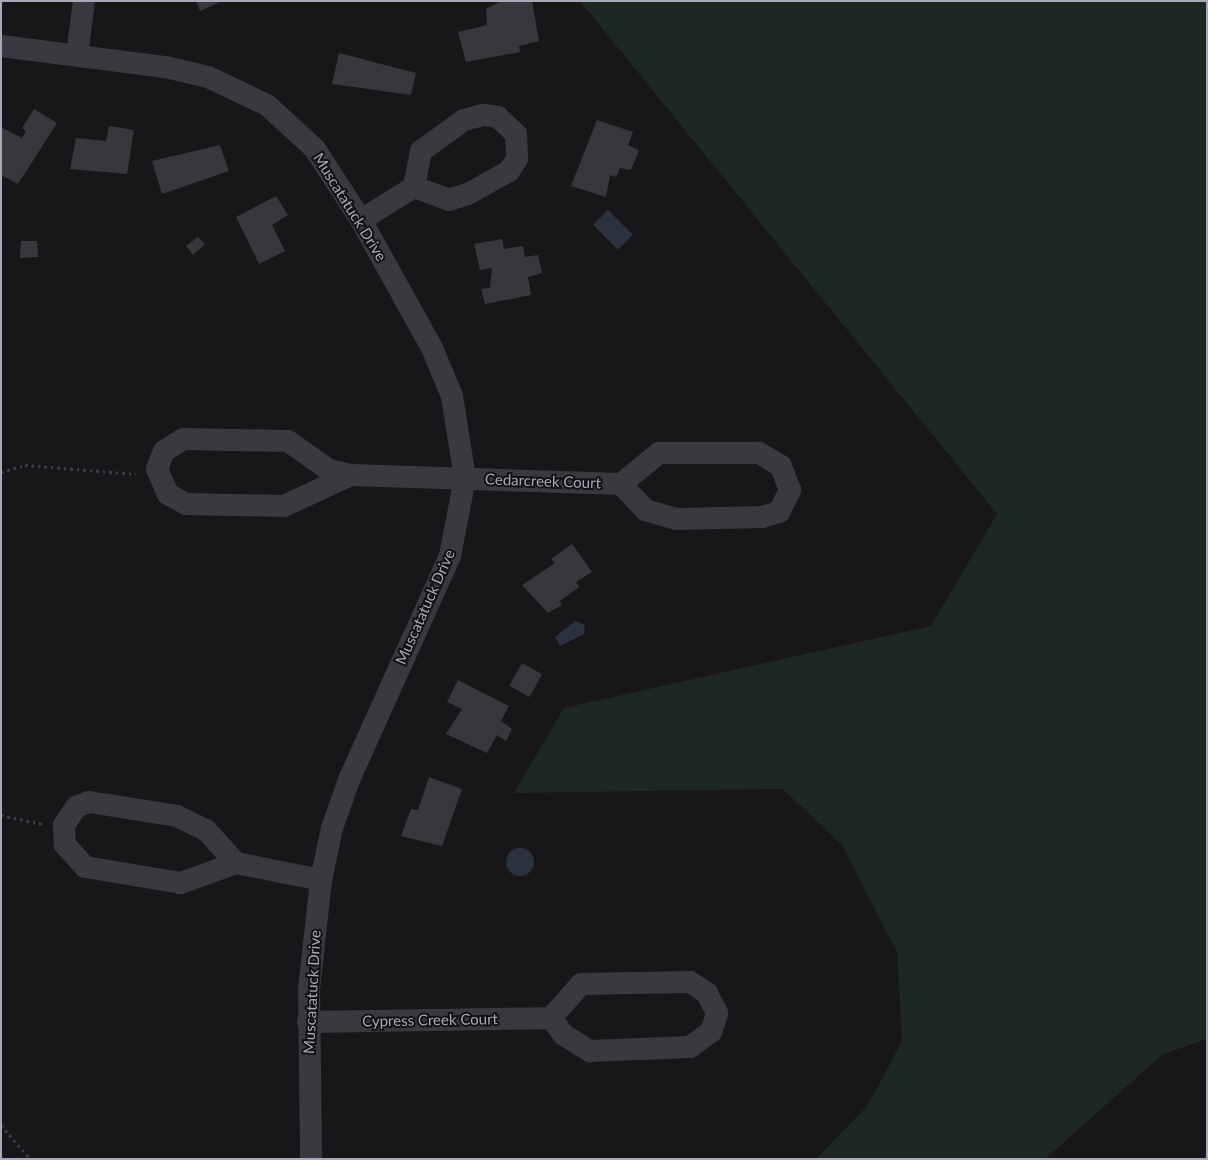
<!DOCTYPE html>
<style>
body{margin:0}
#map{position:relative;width:1208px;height:1160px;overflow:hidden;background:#171719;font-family:Lato,sans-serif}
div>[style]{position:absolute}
.green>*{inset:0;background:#1e2822}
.water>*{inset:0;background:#2b313e;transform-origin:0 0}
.round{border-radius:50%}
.building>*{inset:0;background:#38373b;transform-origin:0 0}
.path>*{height:3px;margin-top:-1.5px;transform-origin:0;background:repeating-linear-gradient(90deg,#3d3d46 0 2.5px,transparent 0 6.5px)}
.street>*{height:22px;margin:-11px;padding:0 11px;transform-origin:11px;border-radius:11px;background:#3a3940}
span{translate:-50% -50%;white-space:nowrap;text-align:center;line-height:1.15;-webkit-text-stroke:4px #121214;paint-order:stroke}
.street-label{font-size:15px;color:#a8a8ba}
.frame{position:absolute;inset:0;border:2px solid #a8a8ba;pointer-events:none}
</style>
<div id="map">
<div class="green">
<div style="clip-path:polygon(580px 1px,1207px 1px,1207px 1039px,1163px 1054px,1045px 1159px,816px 1159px,868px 1105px,902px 1041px,897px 952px,842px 845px,783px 789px,514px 793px,564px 708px,931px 626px,997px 514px)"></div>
</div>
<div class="water">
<div style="left:608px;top:210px;width:35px;height:21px;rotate:45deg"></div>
<div style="clip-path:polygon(575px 621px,585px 625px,584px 634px,560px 646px,555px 637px)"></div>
<div class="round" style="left:506px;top:848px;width:28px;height:28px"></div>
</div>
<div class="building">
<div style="clip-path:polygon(196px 1px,222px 1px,200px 11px)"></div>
<div style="clip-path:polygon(501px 1px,532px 1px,539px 41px,519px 46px,520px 52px,466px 62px,458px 32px,487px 25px,486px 9px)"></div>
<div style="clip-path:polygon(339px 53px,416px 73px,411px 95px,332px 84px)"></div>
<div style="clip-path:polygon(34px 109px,57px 123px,18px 184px,1px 175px,1px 127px,22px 138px,26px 131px,22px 128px)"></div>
<div style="clip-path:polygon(597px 120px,633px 132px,628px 145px,639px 150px,631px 170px,620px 168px,616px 177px,610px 175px,606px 197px,571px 186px)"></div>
<div style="clip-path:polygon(109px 126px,134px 130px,127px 174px,70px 169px,76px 138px,106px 141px)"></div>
<div style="clip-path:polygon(220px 145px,229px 171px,162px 194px,152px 161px)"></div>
<div style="clip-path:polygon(276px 196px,288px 215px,272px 225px,285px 251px,259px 264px,236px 217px)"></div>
<div style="clip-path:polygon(198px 237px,205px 244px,193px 255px,186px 246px)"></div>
<div style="clip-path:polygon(502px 239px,504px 249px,523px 246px,525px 257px,538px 255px,542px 273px,528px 277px,531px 295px,485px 304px,481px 289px,490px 288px,492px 268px,480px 270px,474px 244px)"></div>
<div style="clip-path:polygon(21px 241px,37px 241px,38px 257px,20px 258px)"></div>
<div style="clip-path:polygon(572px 544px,592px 572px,576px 582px,579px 587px,560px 601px,562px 605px,548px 613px,522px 585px,555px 563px,551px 559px)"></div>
<div style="left:522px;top:663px;width:23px;height:26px;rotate:29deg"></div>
<div style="clip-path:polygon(458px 680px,509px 706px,501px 721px,512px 729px,506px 741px,497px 735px,487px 753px,446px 734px,462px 709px,447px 702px)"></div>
<div style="clip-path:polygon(429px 777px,462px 789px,442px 846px,401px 836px,411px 809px,418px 810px)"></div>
</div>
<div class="path">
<div style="left:1px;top:472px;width:25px;rotate:-16deg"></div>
<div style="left:25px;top:465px;width:111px;rotate:4.6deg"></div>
<div style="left:1px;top:815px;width:42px;rotate:12.4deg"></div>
<div style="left:1px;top:1125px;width:45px;rotate:49.5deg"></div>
</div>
<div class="street">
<div style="left:1px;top:46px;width:166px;rotate:7.3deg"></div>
<div style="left:166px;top:67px;width:43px;rotate:13.4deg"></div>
<div style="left:208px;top:77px;width:65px;rotate:25.4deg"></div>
<div style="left:267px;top:105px;width:65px;rotate:42.5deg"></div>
<div style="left:315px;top:149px;width:85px;rotate:57.1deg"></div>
<div style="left:361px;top:220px;width:146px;rotate:61deg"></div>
<div style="left:432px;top:348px;width:52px;rotate:67.4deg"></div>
<div style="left:452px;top:396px;width:83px;rotate:81deg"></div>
<div style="left:465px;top:478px;width:79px;rotate:100.9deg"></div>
<div style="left:450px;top:556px;width:246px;rotate:114.3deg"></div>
<div style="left:349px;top:780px;width:51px;rotate:109.5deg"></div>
<div style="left:332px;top:828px;width:53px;rotate:101.9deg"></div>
<div style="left:321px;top:880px;width:109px;rotate:96.3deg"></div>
<div style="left:309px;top:988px;width:171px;rotate:89.3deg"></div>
<div style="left:77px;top:55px;width:54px;rotate:-82.6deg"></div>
<div style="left:361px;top:220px;width:62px;rotate:-31.9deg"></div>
<div style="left:414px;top:187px;width:37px;rotate:20deg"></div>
<div style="left:449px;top:200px;width:20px;rotate:-18deg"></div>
<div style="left:468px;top:194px;width:47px;rotate:-29.3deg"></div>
<div style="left:509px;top:171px;width:14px;rotate:-56deg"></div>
<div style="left:517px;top:159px;width:25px;rotate:-92deg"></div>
<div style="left:516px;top:134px;width:25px;rotate:-137deg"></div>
<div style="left:498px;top:117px;width:15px;rotate:-172deg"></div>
<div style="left:483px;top:115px;width:20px;rotate:165deg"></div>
<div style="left:464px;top:120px;width:53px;rotate:144.2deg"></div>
<div style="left:421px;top:151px;width:37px;rotate:101deg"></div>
<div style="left:351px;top:475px;width:74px;rotate:155.2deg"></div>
<div style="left:284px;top:506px;width:98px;rotate:-178.8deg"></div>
<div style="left:186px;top:504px;width:21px;rotate:-151deg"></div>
<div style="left:168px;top:494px;width:27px;rotate:-114deg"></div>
<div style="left:157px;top:469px;width:19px;rotate:-69deg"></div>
<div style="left:164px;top:451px;width:22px;rotate:-32deg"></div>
<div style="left:183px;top:439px;width:105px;rotate:1.1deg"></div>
<div style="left:288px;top:441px;width:50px;rotate:35.3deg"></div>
<div style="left:329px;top:470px;width:23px;rotate:13deg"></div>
<div style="left:351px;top:475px;width:270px;rotate:1.9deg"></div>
<div style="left:621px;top:484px;width:35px;rotate:47deg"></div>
<div style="left:645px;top:510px;width:33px;rotate:16deg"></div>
<div style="left:677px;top:519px;width:85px;rotate:-1.3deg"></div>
<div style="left:762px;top:517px;width:18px;rotate:-16deg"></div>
<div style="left:779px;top:512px;width:25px;rotate:-63deg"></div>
<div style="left:790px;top:490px;width:26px;rotate:-111deg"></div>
<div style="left:781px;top:466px;width:26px;rotate:-149deg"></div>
<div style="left:759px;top:453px;width:100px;rotate:180deg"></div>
<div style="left:659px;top:453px;width:49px;rotate:140.8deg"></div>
<div style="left:236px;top:863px;width:59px;rotate:160deg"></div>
<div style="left:181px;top:883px;width:97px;rotate:-170.5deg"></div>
<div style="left:85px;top:867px;width:30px;rotate:-132deg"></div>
<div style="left:65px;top:845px;width:20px;rotate:-93deg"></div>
<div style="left:64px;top:825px;width:22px;rotate:-56deg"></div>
<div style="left:76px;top:807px;width:14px;rotate:-21deg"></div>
<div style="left:89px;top:802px;width:89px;rotate:9deg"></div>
<div style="left:177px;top:816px;width:32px;rotate:26deg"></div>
<div style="left:206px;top:830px;width:45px;rotate:47.7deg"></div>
<div style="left:236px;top:863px;width:87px;rotate:11.3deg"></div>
<div style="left:308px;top:1022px;width:243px;rotate:-0.9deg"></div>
<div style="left:551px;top:1018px;width:21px;rotate:53deg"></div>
<div style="left:564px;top:1035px;width:31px;rotate:32deg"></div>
<div style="left:590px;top:1051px;width:100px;rotate:-2.3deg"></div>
<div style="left:690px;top:1047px;width:26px;rotate:-36deg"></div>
<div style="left:711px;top:1032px;width:20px;rotate:-72deg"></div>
<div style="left:717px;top:1013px;width:22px;rotate:-117deg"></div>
<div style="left:707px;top:993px;width:20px;rotate:-147deg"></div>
<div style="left:690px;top:982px;width:109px;rotate:178.9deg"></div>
<div style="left:581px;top:984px;width:45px;rotate:131.4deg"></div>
</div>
<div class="street-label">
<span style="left:350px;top:207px;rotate:58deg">Muscatatuck Drive</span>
<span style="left:543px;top:481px;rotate:2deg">Cedarcreek Court</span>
<span style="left:425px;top:607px;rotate:-66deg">Muscatatuck Drive</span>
<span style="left:312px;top:992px;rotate:-87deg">Muscatatuck Drive</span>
<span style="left:430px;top:1020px;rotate:-1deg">Cypress Creek Court</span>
</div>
<div class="frame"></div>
</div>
